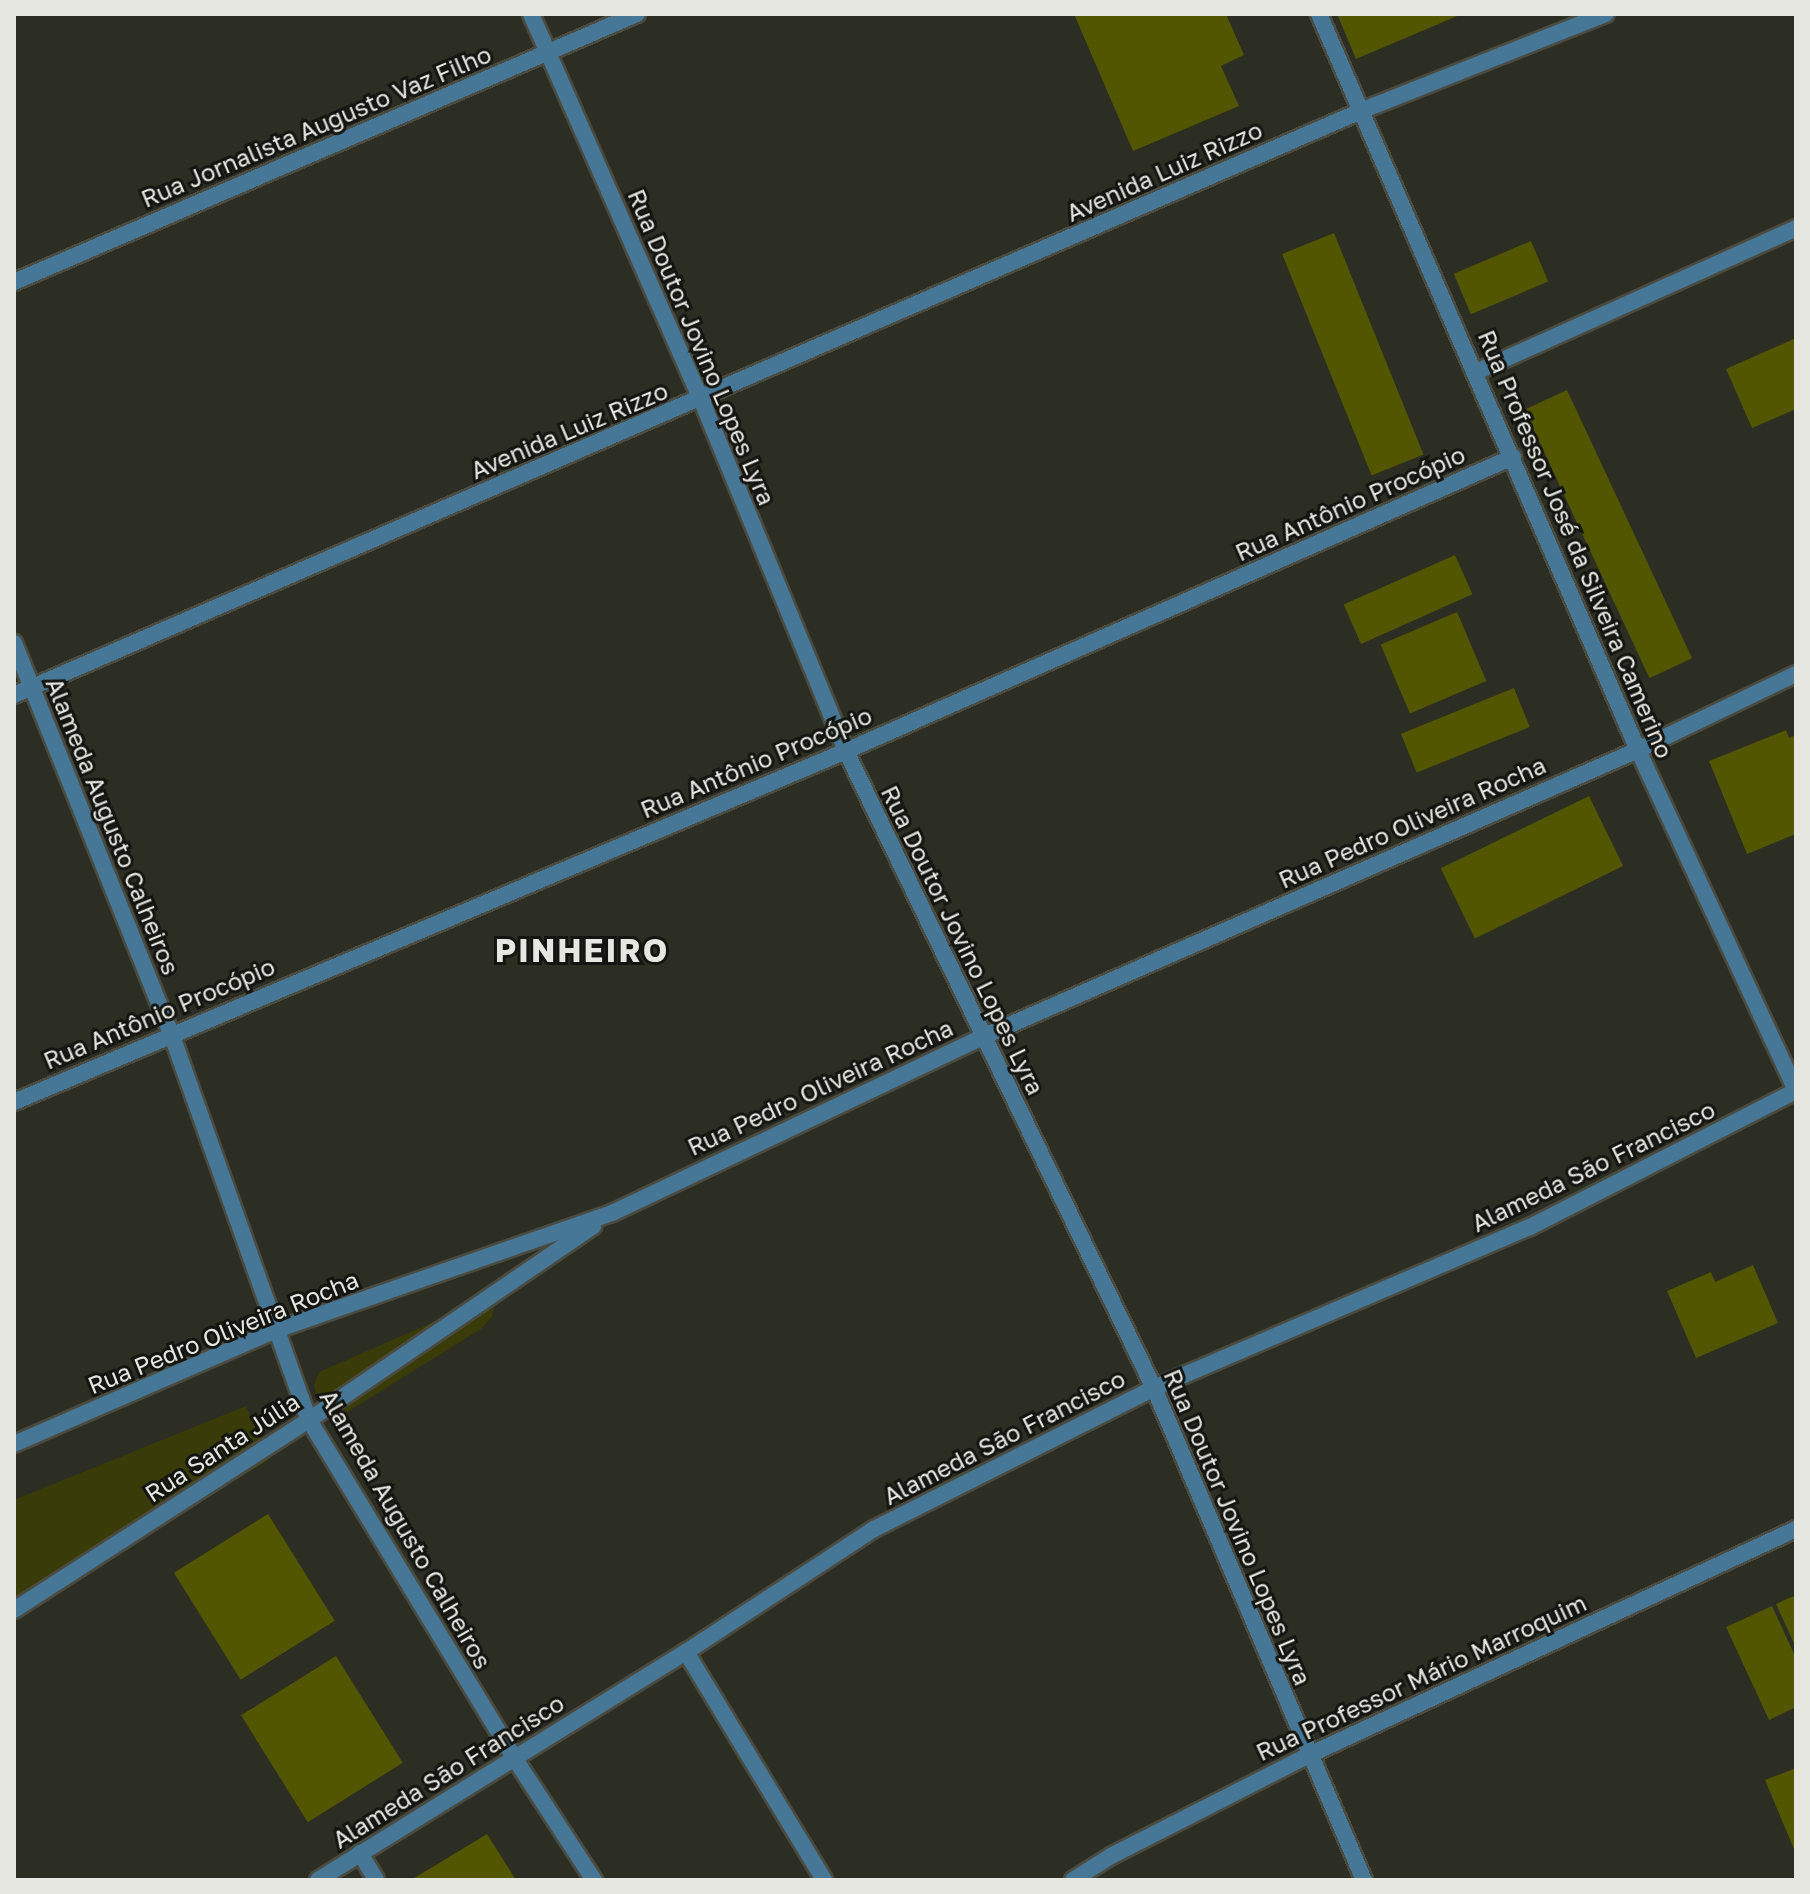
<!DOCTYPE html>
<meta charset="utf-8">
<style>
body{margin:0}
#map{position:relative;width:1810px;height:1894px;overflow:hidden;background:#2c2d23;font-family:"Golos Text",sans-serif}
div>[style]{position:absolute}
.green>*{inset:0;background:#393c09}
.building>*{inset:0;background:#525600;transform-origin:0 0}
.roads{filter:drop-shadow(2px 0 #4a4b41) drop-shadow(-2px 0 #4a4b41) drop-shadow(0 2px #4a4b41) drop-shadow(0 -2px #4a4b41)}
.minor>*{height:16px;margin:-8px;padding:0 8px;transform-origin:8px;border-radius:8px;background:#477796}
.tertiary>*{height:16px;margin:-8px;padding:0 8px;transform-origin:8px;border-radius:8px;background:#477796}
span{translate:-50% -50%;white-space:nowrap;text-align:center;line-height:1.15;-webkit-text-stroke:6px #141510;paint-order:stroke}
.street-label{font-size:24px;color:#e6e7e0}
.district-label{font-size:32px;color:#e6e7e0;font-weight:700;letter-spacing:2px}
.frame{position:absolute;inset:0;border:16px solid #e6e7e0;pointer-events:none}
</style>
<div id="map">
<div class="green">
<div style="clip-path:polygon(479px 1302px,494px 1309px,492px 1317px,481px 1329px,344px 1414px,330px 1411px,317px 1400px,314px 1385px,319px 1372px)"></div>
<div style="clip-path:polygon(246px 1406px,269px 1460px,14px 1611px,14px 1500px)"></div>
</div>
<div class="building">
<div style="clip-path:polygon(1074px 14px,1226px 14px,1244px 55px,1221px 66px,1239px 106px,1133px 151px)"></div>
<div style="clip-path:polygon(1337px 14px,1462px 14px,1356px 59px)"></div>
<div style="left:1334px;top:233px;width:239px;height:56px;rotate:68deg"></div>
<div style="left:1531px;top:241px;width:44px;height:84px;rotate:67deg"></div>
<div style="clip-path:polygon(1796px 338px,1796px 409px,1752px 428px,1726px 369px)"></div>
<div style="left:1567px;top:390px;width:296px;height:47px;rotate:65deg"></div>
<div style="left:1455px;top:555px;width:43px;height:122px;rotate:66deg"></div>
<div style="left:1457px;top:612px;width:75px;height:83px;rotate:67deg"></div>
<div style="left:1514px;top:688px;width:42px;height:122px;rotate:68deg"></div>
<div style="clip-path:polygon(1786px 730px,1789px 738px,1796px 735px,1796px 834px,1747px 854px,1709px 761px)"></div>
<div style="left:1589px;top:796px;width:78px;height:165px;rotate:64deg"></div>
<div style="clip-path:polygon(1753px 1265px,1778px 1323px,1696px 1358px,1667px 1291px,1711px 1272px,1715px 1282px)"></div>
<div style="left:268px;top:1514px;width:126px;height:111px;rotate:58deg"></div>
<div style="clip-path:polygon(1796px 1595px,1796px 1648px,1776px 1604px)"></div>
<div style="clip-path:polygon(1772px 1606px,1796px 1658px,1796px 1707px,1769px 1720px,1726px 1627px)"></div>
<div style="left:336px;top:1656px;width:126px;height:112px;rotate:58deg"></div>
<div style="clip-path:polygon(1796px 1768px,1796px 1854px,1765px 1780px)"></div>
<div style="clip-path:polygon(487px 1834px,516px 1880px,411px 1880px)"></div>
</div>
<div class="roads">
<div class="minor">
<div style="left:531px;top:14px;width:421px;rotate:66.2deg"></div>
<div style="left:701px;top:399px;width:381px;rotate:67.6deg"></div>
<div style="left:846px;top:751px;width:708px;rotate:64.2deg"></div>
<div style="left:1154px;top:1388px;width:535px;rotate:66.89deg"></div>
<div style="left:14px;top:282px;width:678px;rotate:-23.28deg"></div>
<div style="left:1476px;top:372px;width:351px;rotate:-24.2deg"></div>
<div style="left:14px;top:643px;width:420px;rotate:68.1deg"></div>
<div style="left:171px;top:1033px;width:411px;rotate:70.4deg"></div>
<div style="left:309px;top:1420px;width:397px;rotate:58.7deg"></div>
<div style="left:515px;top:1759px;width:145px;rotate:56.9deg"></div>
<div style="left:14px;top:695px;width:1470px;rotate:-23.44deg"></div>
<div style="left:1363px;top:110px;width:261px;rotate:-21.6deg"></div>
<div style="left:14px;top:1102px;width:903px;rotate:-22.87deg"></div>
<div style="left:846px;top:751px;width:729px;rotate:-23.79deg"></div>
<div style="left:14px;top:1444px;width:286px;rotate:-23.5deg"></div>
<div style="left:276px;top:1330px;width:356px;rotate:-19.2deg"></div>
<div style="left:612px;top:1213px;width:410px;rotate:-25.4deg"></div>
<div style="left:982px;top:1037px;width:716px;rotate:-23.63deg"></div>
<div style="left:1638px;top:750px;width:175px;rotate:-25.7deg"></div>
<div style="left:14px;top:1610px;width:351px;rotate:-32.8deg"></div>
<div style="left:309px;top:1420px;width:344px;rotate:-34.3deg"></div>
<div style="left:686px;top:1652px;width:267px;rotate:58.8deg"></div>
<div style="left:360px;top:1853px;width:31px;rotate:59deg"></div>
<div style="left:318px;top:1880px;width:433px;rotate:-31.8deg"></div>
<div style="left:686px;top:1652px;width:225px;rotate:-33.2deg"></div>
<div style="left:874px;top:1529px;width:313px;rotate:-26.7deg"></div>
<div style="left:1154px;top:1388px;width:409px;rotate:-23.2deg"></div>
<div style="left:1530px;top:1227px;width:299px;rotate:-27.1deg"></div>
<div style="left:1073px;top:1880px;width:45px;rotate:-32.3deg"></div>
<div style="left:1111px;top:1856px;width:222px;rotate:-27deg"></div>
<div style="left:1309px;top:1755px;width:537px;rotate:-24.89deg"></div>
</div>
<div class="tertiary">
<div style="left:1319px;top:14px;width:802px;rotate:66.57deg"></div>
<div style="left:1638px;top:750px;width:375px;rotate:65.1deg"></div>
</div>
</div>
<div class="street-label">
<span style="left:316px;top:126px;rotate:-23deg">Rua Jornalista Augusto Vaz Filho</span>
<span style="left:1164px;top:171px;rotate:-24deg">Avenida Luiz Rizzo</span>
<span style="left:702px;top:347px;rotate:67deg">Rua Doutor Jovino Lopes Lyra</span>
<span style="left:569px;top:430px;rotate:-23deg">Avenida Luiz Rizzo</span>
<span style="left:1350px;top:503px;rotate:-24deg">Rua Antônio Procópio</span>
<span style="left:1576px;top:544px;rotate:67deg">Rua Professor José da Silveira Camerino</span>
<span style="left:756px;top:762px;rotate:-23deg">Rua Antônio Procópio</span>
<span style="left:1412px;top:822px;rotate:-24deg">Rua Pedro Oliveira Rocha</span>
<span style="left:113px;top:826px;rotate:68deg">Alameda Augusto Calheiros</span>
<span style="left:963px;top:940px;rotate:64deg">Rua Doutor Jovino Lopes Lyra</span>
<span style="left:159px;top:1013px;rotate:-23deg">Rua Antônio Procópio</span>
<span style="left:820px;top:1087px;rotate:-25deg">Rua Pedro Oliveira Rocha</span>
<span style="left:1593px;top:1166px;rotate:-26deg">Alameda São Francisco</span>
<span style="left:223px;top:1332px;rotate:-22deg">Rua Pedro Oliveira Rocha</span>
<span style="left:1004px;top:1437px;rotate:-27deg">Alameda São Francisco</span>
<span style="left:222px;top:1447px;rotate:-33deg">Rua Santa Júlia</span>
<span style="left:1238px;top:1527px;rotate:67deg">Rua Doutor Jovino Lopes Lyra</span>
<span style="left:406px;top:1529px;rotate:60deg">Alameda Augusto Calheiros</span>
<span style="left:1421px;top:1677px;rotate:-25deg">Rua Professor Mário Marroquim</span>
<span style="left:448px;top:1771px;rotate:-32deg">Alameda São Francisco</span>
</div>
<div class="district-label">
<span style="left:582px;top:950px">PINHEIRO</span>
</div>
<div class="frame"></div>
</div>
